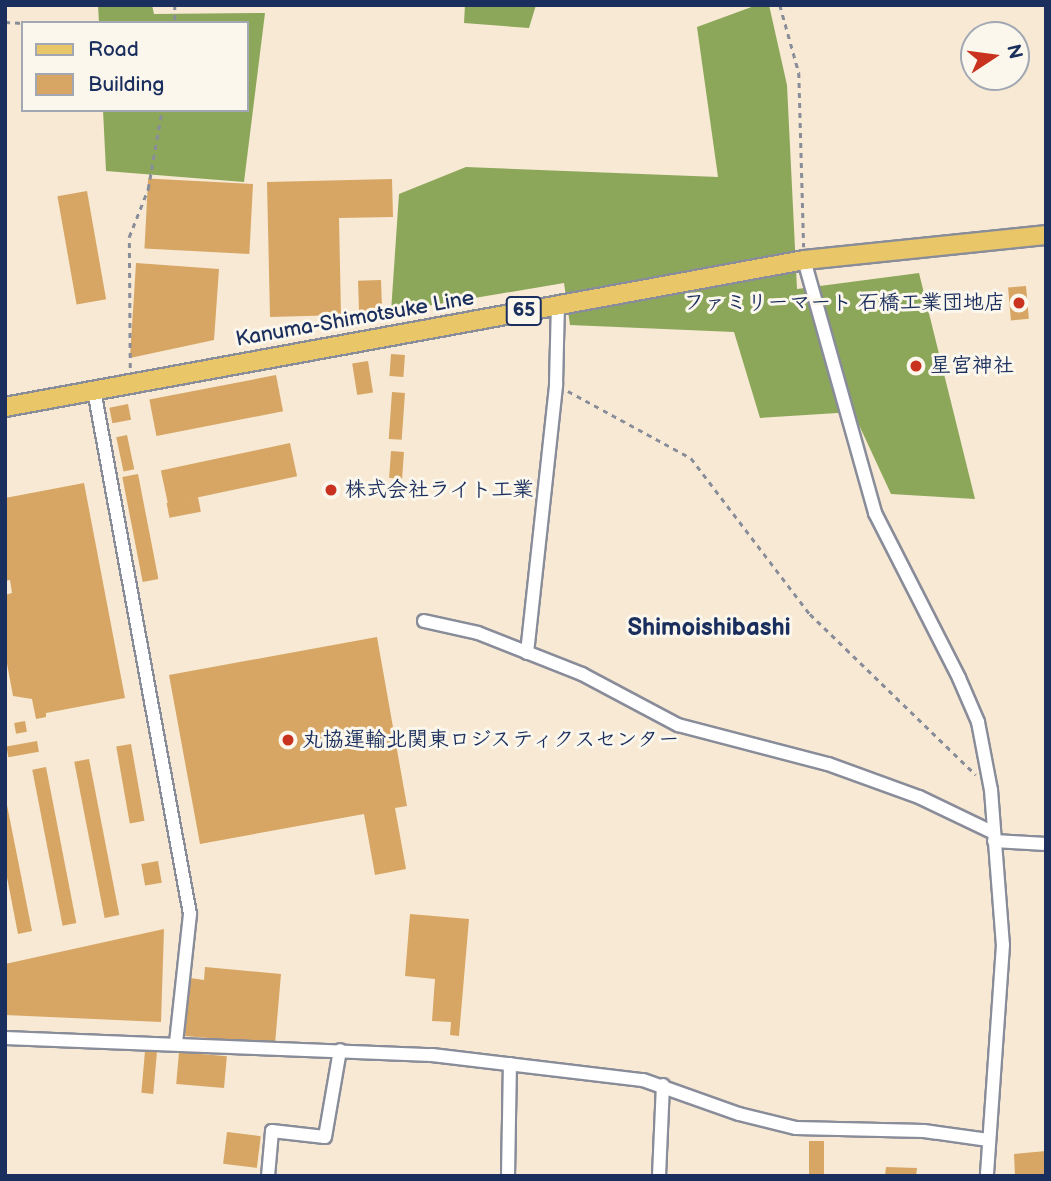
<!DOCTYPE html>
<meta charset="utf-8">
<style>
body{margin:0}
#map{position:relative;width:1051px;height:1181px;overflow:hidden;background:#f7e9d4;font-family:"Balsamiq Sans","Klee One",sans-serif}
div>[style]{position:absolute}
.forest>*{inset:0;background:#8ca75a}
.building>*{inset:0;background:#d7a664;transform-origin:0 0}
.path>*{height:2.5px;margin-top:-1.25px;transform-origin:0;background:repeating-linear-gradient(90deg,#898c99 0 5px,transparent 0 10px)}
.roads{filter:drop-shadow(2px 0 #898c99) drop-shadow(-2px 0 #898c99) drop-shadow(0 2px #898c99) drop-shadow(0 -2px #898c99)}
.street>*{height:12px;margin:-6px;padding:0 6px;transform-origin:6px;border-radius:6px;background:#fff}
.primary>*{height:18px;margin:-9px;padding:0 9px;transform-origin:9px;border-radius:9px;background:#e9c769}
.dots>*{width:19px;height:19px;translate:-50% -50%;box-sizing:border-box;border:4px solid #fbf7ec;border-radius:50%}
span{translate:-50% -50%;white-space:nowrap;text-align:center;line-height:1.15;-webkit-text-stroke:6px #fbf7ec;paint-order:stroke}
.shield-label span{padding:2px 5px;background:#fbf7ec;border:2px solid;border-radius:5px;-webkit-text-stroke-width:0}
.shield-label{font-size:19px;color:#1b2f5e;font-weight:700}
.poi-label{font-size:21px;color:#1b2f5e;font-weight:700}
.right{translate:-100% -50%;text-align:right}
.left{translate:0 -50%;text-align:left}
.street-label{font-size:21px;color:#1b2f5e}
.quarter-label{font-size:24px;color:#1b2f5e;font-weight:700}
.frame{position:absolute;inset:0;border:7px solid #1b2f5e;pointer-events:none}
.legend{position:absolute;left:21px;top:21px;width:228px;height:91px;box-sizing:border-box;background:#fbf7ec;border:2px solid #a1a7b3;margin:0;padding:9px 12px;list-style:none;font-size:21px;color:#1b2f5e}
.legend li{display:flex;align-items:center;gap:14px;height:35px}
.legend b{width:35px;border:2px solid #a1a7b3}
.north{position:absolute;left:960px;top:21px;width:70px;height:70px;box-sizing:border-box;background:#fbf7ec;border:2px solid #a1a7b3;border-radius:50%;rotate:77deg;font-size:19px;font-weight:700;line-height:28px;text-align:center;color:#1b2f5e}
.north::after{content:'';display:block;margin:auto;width:24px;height:32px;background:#c8321e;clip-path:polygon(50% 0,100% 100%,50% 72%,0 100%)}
</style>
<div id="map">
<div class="forest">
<div style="clip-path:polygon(98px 5px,152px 5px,154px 14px,265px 13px,244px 182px,106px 171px,103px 110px,247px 110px,247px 23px,99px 23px)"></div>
<div style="clip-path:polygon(465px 5px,536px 5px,529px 28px,464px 23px)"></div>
<div style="clip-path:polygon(757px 5px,769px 5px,787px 85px,797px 289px,919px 273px,975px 499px,891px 494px,853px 412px,760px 418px,734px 332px,570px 325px,564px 283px,391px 312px,399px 194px,466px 167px,718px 177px,697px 27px)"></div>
</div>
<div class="building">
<div style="clip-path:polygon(392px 179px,393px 217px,339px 218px,341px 315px,270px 317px,267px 182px)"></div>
<div style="left:253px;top:184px;width:70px;height:105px;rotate:93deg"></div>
<div style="left:87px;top:191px;width:110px;height:30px;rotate:80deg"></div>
<div style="clip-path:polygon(136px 263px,219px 269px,214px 340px,130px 358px)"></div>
<div style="left:381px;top:280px;width:34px;height:23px;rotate:88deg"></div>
<div style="left:1026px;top:286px;width:33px;height:18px;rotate:85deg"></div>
<div style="left:391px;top:354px;width:14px;height:22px;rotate:4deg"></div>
<div style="left:368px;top:361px;width:32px;height:16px;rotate:81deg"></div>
<div style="left:276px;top:375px;width:37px;height:129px;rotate:79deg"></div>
<div style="left:392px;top:392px;width:13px;height:47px;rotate:4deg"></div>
<div style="left:128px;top:404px;width:16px;height:19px;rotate:79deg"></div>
<div style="left:127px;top:435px;width:35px;height:11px;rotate:78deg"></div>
<div style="left:290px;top:443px;width:34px;height:132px;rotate:78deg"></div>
<div style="left:391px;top:451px;width:13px;height:27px;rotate:4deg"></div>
<div style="left:138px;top:474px;width:107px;height:16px;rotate:79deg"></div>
<div style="clip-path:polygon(84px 483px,125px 698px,46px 713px,46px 717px,36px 719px,32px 699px,13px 696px,5px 653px,5px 595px,12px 593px,10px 580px,5px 581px,5px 498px)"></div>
<div style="left:198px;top:497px;width:15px;height:32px;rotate:79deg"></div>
<div style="clip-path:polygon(377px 637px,407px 806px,395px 808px,406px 869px,375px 875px,364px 814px,200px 844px,169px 675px)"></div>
<div style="left:25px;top:721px;width:11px;height:11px;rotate:80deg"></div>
<div style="left:37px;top:741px;width:11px;height:31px;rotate:80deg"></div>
<div style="left:131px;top:744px;width:78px;height:15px;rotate:80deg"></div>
<div style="left:89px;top:759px;width:159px;height:15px;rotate:79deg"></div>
<div style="left:46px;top:767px;width:159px;height:14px;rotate:79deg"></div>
<div style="clip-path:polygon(5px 795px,32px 931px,18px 934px,5px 867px)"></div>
<div style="left:158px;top:861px;width:22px;height:17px;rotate:80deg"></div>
<div style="clip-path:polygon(410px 914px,469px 919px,459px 1036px,450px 1035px,451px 1022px,432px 1021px,435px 979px,405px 976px)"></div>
<div style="clip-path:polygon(164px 929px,161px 1022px,5px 1015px,5px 964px)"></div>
<div style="clip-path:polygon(205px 967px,281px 974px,275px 1044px,185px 1036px,190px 978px,204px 980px)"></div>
<div style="left:145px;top:1051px;width:12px;height:42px;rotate:5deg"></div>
<div style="left:179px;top:1052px;width:48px;height:32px;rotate:5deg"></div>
<div style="left:227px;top:1132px;width:34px;height:32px;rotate:7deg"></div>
<div style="left:809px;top:1141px;width:15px;height:35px"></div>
<div style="clip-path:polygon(1046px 1151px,1046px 1176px,1015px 1176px,1014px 1154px)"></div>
<div style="clip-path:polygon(886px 1167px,917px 1168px,916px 1176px,885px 1176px)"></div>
</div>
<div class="path">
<div style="left:175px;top:5px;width:18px;rotate:90deg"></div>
<div style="left:780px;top:5px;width:71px;rotate:74.4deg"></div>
<div style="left:799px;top:73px;width:174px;rotate:88.4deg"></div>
<div style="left:5px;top:22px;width:18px;rotate:3deg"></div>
<div style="left:130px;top:368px;width:131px;rotate:-90.4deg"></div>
<div style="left:129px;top:237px;width:52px;rotate:-68.4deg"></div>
<div style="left:148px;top:189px;width:80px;rotate:-80deg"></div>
<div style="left:568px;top:391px;width:140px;rotate:28.6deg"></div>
<div style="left:691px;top:458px;width:196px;rotate:52.7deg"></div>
<div style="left:810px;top:614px;width:231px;rotate:44.1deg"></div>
</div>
<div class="roads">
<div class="street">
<div style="left:804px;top:260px;width:263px;rotate:74.3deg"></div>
<div style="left:875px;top:513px;width:185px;rotate:63deg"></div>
<div style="left:959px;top:678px;width:48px;rotate:66.6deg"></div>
<div style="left:978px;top:722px;width:69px;rotate:79.2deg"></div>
<div style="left:991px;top:790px;width:155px;rotate:85.6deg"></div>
<div style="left:1003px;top:945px;width:232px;rotate:94deg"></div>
<div style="left:94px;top:390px;width:533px;rotate:79.62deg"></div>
<div style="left:190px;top:914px;width:130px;rotate:96.2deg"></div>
<div style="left:424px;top:621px;width:55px;rotate:12.5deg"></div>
<div style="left:478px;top:633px;width:112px;rotate:21.5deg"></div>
<div style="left:582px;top:674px;width:109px;rotate:28deg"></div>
<div style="left:678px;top:725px;width:155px;rotate:14.6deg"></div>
<div style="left:828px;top:764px;width:97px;rotate:19.9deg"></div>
<div style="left:919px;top:797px;width:83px;rotate:25.6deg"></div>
<div style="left:527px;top:653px;width:271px;rotate:-83.8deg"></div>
<div style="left:556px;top:384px;width:80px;rotate:-88.6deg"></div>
<div style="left:994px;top:841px;width:52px;rotate:3.3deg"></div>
<div style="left:5px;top:1038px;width:427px;rotate:2.3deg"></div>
<div style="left:432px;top:1055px;width:212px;rotate:6.8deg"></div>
<div style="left:643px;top:1080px;width:102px;rotate:19.5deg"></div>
<div style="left:739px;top:1114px;width:59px;rotate:13.8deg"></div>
<div style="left:796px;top:1128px;width:128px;rotate:1.3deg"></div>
<div style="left:924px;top:1131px;width:65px;rotate:8deg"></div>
<div style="left:268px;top:1176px;width:45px;rotate:-84.9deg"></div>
<div style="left:272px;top:1131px;width:53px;rotate:6.5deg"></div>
<div style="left:325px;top:1137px;width:88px;rotate:-80.2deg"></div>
<div style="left:508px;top:1176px;width:112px;rotate:-89deg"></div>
<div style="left:659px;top:1176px;width:91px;rotate:-87.5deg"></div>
</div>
<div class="primary">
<div style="left:5px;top:407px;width:812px;rotate:-10.42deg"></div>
<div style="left:804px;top:260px;width:243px;rotate:-5.9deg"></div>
</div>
</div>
<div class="dots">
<div style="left:1019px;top:303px;background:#c8321e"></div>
<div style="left:916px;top:366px;background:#c8321e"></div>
<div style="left:331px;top:490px;background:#c8321e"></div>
<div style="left:288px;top:740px;background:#c8321e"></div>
</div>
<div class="shield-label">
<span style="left:524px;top:311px">65</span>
</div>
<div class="poi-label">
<span class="right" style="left:1005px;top:303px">ファミリーマート 石橋工業団地店</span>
<span class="left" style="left:930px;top:366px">星宮神社</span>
<span class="left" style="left:345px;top:490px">株式会社ライト工業</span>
<span class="left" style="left:302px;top:740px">丸協運輸北関東ロジスティクスセンター</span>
</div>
<div class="street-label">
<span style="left:355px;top:319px;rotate:-10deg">Kanuma-Shimotsuke Line</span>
</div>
<div class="quarter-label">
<span style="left:709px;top:628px">Shimoishibashi</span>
</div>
<div class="frame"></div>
<ul class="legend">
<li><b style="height:9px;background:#e9c769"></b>Road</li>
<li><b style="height:19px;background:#d7a664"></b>Building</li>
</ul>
<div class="north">N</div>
</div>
